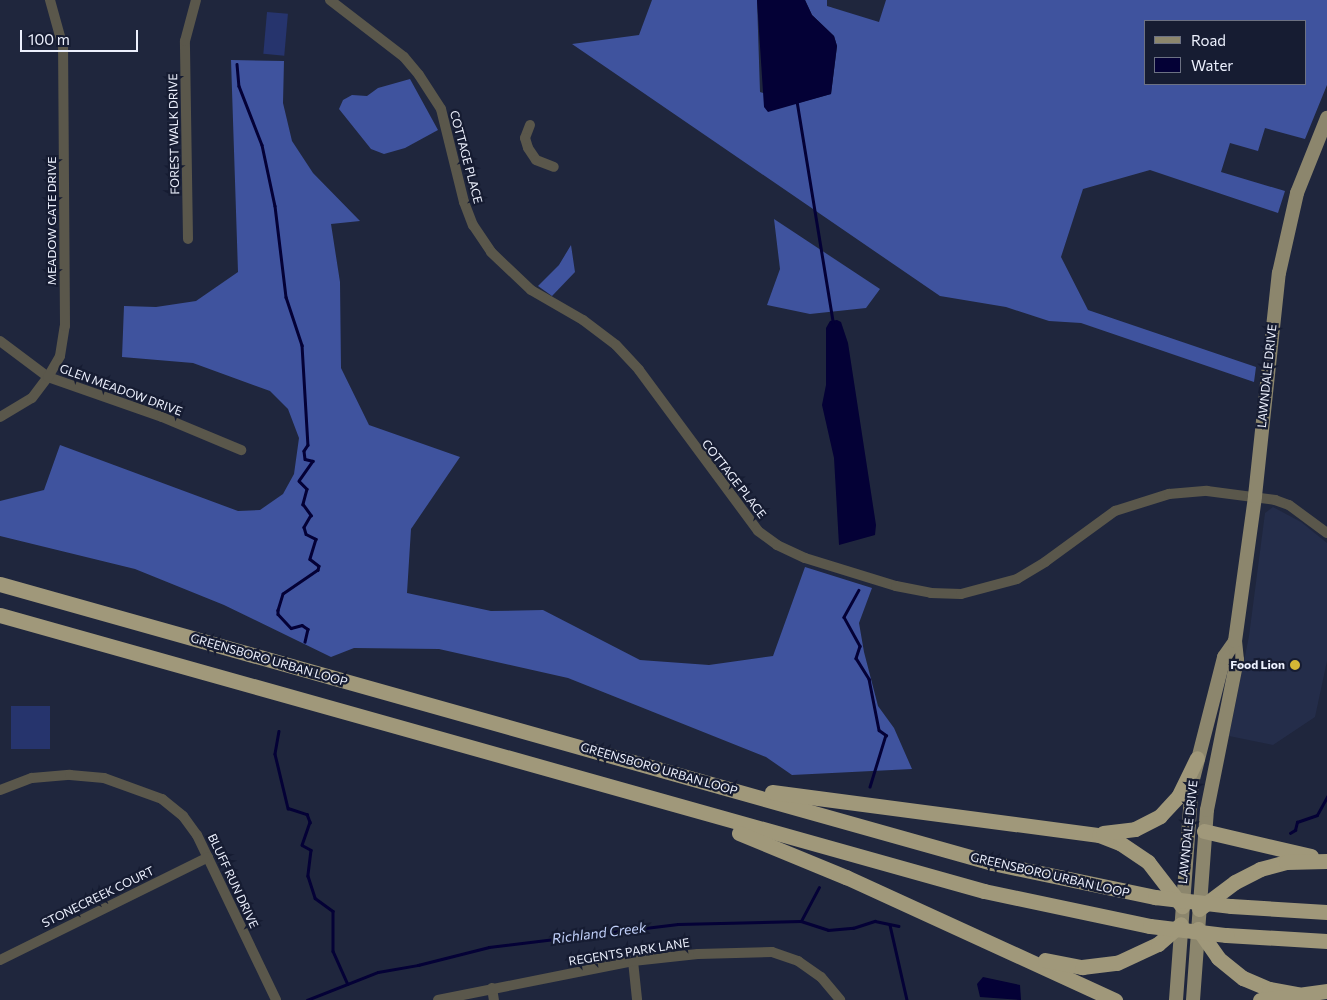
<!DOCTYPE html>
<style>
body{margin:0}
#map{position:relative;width:1327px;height:1000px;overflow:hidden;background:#1f263d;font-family:Commissioner,sans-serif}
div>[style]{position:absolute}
.built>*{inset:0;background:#242d4a}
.green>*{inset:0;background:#26346d;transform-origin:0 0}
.forest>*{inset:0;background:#3f539e}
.water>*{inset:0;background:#040136}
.stream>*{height:2.5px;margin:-1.25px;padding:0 1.25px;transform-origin:1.25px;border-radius:1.25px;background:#040136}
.minor>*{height:10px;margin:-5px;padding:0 5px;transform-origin:5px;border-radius:5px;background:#5a574b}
.major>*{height:14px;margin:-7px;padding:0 7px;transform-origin:7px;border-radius:7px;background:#8c866d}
.highway>*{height:15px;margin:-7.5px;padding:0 7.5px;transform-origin:7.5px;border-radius:7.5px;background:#a0987a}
.highway-bridge>*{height:15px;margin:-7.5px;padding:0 7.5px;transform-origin:7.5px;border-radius:7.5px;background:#a0987a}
.dots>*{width:14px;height:14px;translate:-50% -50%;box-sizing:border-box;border:2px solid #161c32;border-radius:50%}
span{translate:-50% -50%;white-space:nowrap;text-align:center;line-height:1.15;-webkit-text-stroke:4.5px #161c32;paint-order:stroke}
.street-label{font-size:12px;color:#ecf0fd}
.poi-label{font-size:12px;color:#ecf0fd;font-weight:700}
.right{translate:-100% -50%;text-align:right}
.water-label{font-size:14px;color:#c2d1fb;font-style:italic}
.legend{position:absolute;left:1144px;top:20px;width:162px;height:65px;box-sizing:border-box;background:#161c32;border:1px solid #6c7183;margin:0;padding:6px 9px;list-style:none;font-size:15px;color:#ecf0fd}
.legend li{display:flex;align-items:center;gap:10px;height:25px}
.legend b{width:25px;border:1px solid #6c7183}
.scale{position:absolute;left:20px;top:30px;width:118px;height:22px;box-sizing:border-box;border:2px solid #ecf0fd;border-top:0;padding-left:6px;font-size:15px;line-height:18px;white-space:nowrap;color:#ecf0fd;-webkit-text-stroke:4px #161c32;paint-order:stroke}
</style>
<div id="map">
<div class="built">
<div style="clip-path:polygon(1273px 507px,1301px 522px,1327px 543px,1327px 661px,1315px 717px,1273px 745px,1229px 736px,1249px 636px,1265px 513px)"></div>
</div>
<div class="green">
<div style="left:267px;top:12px;width:21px;height:42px;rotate:5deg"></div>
<div style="left:11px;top:706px;width:39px;height:43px"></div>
</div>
<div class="forest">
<div style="clip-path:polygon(evenodd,652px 0,757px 0,760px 92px,798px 103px,831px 94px,837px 46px,834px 36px,812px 15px,805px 0,827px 0,827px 6px,879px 22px,886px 0,1327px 0,1327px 85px,1305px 139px,1265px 128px,1258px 151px,1230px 143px,1221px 172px,1285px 191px,1278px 213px,1150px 170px,1083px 189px,1061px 257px,1088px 310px,1256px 367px,1254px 382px,1081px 323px,1049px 321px,1006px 307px,940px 296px,572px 44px,639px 35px,652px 0,1146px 21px,1306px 21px,1306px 84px,1146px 84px,1146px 21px)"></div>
<div style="clip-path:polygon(231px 60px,284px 61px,283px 103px,292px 141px,313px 173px,360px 221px,331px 224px,340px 282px,341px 368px,369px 425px,460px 457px,411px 529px,407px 593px,491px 611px,543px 610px,640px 660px,709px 665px,773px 656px,805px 567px,872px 588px,859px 623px,864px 652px,878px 706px,894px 728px,912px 769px,792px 775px,766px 757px,568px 678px,439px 649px,354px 648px,331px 657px,224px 605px,135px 569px,0 536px,0 501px,44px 490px,60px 445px,238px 511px,260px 510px,283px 494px,294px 474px,299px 438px,288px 409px,270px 391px,193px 363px,122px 357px,124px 306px,156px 307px,196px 301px,238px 272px)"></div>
<div style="clip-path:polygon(410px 79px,438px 130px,405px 148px,384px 154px,371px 149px,339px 109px,343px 100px,352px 95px,367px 96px,378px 88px)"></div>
<div style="clip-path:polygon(774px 219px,880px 289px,866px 308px,810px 314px,767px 305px,780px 269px)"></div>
<div style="clip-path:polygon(571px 245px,575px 272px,552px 296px,538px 286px,559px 265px)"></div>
</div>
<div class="water">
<div style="clip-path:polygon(757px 0,805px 0,812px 15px,834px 36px,837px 46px,831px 94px,768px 112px,764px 107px)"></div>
<div style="clip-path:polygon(837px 320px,841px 322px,848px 343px,876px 525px,875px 535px,839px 545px,834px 458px,822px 405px,826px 385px,826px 328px,830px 321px)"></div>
<div style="clip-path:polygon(983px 977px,1020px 985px,1021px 1000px,980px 997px,977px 984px)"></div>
</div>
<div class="stream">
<div style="left:237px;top:64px;width:22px;rotate:85deg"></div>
<div style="left:239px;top:86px;width:63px;rotate:68.7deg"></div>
<div style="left:262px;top:145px;width:62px;rotate:78deg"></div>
<div style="left:275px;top:206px;width:92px;rotate:83.1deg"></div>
<div style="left:286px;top:297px;width:51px;rotate:71.6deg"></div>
<div style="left:302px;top:345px;width:100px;rotate:86.6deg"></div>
<div style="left:308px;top:445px;width:7px;rotate:124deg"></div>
<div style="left:304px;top:451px;width:8px;rotate:83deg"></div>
<div style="left:305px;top:459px;width:8px;rotate:14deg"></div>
<div style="left:313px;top:461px;width:24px;rotate:125deg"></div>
<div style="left:299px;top:481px;width:11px;rotate:45deg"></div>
<div style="left:307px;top:489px;width:16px;rotate:105deg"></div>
<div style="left:303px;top:504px;width:14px;rotate:54deg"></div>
<div style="left:311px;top:515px;width:14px;rotate:120deg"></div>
<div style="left:304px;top:527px;width:7px;rotate:74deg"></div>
<div style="left:306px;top:534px;width:11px;rotate:27deg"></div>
<div style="left:316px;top:539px;width:21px;rotate:107deg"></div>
<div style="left:310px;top:559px;width:11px;rotate:38deg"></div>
<div style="left:319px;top:566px;width:4px;rotate:104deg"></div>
<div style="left:318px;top:570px;width:42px;rotate:145.6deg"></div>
<div style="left:283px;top:594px;width:17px;rotate:107deg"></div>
<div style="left:278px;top:610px;width:4px;rotate:90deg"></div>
<div style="left:278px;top:614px;width:19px;rotate:47deg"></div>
<div style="left:291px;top:628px;width:11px;rotate:-15deg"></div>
<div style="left:302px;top:625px;width:7px;rotate:34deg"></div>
<div style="left:308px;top:629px;width:13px;rotate:103deg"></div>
<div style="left:797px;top:101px;width:224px;rotate:80.7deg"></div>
<div style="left:859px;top:590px;width:31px;rotate:119deg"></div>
<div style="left:844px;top:617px;width:33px;rotate:61deg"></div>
<div style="left:860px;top:646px;width:13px;rotate:108deg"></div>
<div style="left:856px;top:658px;width:25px;rotate:58deg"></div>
<div style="left:869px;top:679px;width:52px;rotate:78.9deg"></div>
<div style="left:879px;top:730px;width:9px;rotate:36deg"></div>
<div style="left:886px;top:735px;width:54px;rotate:107.1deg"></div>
<div style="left:279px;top:731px;width:23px;rotate:100deg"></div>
<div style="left:275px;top:754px;width:56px;rotate:76.5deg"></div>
<div style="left:288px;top:808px;width:20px;rotate:18deg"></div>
<div style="left:307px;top:814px;width:9px;rotate:69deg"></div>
<div style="left:310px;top:822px;width:24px;rotate:109deg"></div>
<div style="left:302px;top:845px;width:10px;rotate:29deg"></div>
<div style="left:311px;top:850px;width:26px;rotate:97deg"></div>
<div style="left:308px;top:876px;width:23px;rotate:72deg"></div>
<div style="left:315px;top:898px;width:22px;rotate:36deg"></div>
<div style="left:333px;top:911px;width:40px;rotate:90deg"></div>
<div style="left:333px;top:951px;width:36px;rotate:66deg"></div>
<div style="left:1290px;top:833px;width:6px;rotate:-31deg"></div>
<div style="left:1295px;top:830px;width:8px;rotate:-76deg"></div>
<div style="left:1297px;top:822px;width:21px;rotate:-19deg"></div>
<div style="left:1317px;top:815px;width:21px;rotate:-61deg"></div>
<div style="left:801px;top:921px;width:38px;rotate:-62deg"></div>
<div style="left:890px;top:925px;width:77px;rotate:77.2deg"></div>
<div style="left:307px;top:1000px;width:76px;rotate:-21.5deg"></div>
<div style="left:378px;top:972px;width:41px;rotate:-9.9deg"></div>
<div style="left:418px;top:965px;width:73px;rotate:-14.2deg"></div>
<div style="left:489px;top:947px;width:190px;rotate:-6.9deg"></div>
<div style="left:678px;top:924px;width:123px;rotate:-1.4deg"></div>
<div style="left:801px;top:921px;width:28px;rotate:18deg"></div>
<div style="left:828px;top:930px;width:25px;rotate:-5deg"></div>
<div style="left:853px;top:928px;width:23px;rotate:-18deg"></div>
<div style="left:875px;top:921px;width:24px;rotate:12deg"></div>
</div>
<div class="minor">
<div style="left:330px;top:0;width:93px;rotate:37.6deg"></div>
<div style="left:404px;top:57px;width:23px;rotate:50deg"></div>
<div style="left:419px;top:75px;width:40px;rotate:57.1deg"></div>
<div style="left:441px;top:109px;width:96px;rotate:76.1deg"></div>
<div style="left:464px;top:202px;width:25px;rotate:69deg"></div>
<div style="left:473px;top:225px;width:32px;rotate:56deg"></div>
<div style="left:491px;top:252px;width:55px;rotate:43.5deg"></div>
<div style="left:531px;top:290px;width:60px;rotate:30deg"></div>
<div style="left:583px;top:320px;width:41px;rotate:37.1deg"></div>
<div style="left:616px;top:345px;width:34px;rotate:47deg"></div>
<div style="left:639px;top:370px;width:200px;rotate:53.5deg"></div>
<div style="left:758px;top:531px;width:24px;rotate:36deg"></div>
<div style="left:777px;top:545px;width:31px;rotate:25deg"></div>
<div style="left:805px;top:558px;width:95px;rotate:17.1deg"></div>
<div style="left:896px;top:586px;width:36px;rotate:11deg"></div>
<div style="left:931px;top:593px;width:30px;rotate:2deg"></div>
<div style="left:961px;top:594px;width:58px;rotate:-15deg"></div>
<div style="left:1017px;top:579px;width:33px;rotate:-31deg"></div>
<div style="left:1045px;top:562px;width:87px;rotate:-36.1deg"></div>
<div style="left:1115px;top:511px;width:57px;rotate:-17.5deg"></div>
<div style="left:1169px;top:494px;width:38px;rotate:-5deg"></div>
<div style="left:1207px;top:491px;width:69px;rotate:7.5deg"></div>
<div style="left:1275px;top:500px;width:15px;rotate:20deg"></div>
<div style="left:1289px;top:505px;width:47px;rotate:36.4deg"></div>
<div style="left:530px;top:125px;width:14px;rotate:111deg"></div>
<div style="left:525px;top:138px;width:10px;rotate:73deg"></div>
<div style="left:528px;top:148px;width:14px;rotate:56deg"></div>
<div style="left:536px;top:160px;width:19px;rotate:21deg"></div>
<div style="left:188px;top:239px;width:198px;rotate:-90.9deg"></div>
<div style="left:185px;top:41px;width:42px;rotate:-75deg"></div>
<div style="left:0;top:341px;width:60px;rotate:36.9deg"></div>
<div style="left:48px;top:377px;width:121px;rotate:19.3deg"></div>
<div style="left:162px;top:417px;width:86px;rotate:22.7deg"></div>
<div style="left:0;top:417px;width:37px;rotate:-31deg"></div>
<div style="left:32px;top:398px;width:26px;rotate:-53deg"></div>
<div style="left:48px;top:377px;width:24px;rotate:-60deg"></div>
<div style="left:60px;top:356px;width:30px;rotate:-81deg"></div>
<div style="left:65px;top:326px;width:279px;rotate:-90.4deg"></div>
<div style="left:63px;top:47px;width:49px;rotate:-105.5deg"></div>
<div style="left:0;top:790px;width:34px;rotate:-21deg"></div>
<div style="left:32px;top:778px;width:38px;rotate:-5deg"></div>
<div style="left:70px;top:775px;width:34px;rotate:5deg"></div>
<div style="left:104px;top:778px;width:62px;rotate:19.9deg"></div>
<div style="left:162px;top:799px;width:27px;rotate:39deg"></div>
<div style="left:183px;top:816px;width:24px;rotate:54deg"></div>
<div style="left:197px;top:835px;width:183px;rotate:64.4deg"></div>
<div style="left:0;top:960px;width:232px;rotate:-26.3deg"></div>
<div style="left:633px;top:961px;width:39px;rotate:84deg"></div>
<div style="left:492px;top:988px;width:12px;rotate:81deg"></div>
<div style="left:438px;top:1000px;width:199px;rotate:-11.3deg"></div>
<div style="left:633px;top:961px;width:65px;rotate:-6.1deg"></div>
<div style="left:698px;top:954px;width:74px;rotate:-1.5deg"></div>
<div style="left:772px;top:952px;width:28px;rotate:19deg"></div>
<div style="left:798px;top:961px;width:28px;rotate:35deg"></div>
<div style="left:821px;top:977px;width:30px;rotate:50deg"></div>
</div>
<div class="major">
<div style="left:1176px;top:1000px;width:218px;rotate:-85.8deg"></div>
<div style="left:1192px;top:783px;width:130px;rotate:-75.7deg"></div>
<div style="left:1224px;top:657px;width:19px;rotate:-55deg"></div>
<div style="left:1193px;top:1000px;width:191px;rotate:-85.8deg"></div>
<div style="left:1207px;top:810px;width:153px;rotate:-78.7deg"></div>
<div style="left:1237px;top:660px;width:19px;rotate:-96deg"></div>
<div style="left:1235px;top:641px;width:146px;rotate:-82.1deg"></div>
<div style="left:1255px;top:496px;width:224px;rotate:-83.9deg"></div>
<div style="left:1279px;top:273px;width:82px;rotate:-77.3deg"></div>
<div style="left:1297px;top:193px;width:81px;rotate:-68.2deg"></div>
</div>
<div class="highway">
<div style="left:0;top:584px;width:1030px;rotate:15.71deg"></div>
<div style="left:992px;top:863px;width:167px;rotate:11.8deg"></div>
<div style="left:0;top:615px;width:1022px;rotate:15.67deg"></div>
<div style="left:984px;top:891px;width:170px;rotate:11.9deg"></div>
<div style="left:772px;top:792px;width:330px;rotate:7.5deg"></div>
<div style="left:1099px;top:835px;width:22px;rotate:21deg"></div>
<div style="left:1120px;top:843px;width:34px;rotate:34deg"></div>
<div style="left:1148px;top:862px;width:56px;rotate:52.3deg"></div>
<div style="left:1204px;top:831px;width:110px;rotate:13.2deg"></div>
<div style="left:739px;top:833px;width:116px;rotate:22.4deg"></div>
<div style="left:846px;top:877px;width:296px;rotate:24.6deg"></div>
<div style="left:1103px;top:833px;width:32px;rotate:-7deg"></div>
<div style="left:1135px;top:829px;width:28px;rotate:-27deg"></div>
<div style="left:1160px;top:816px;width:26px;rotate:-47deg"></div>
<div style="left:1178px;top:797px;width:43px;rotate:-64deg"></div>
<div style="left:1231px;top:906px;width:96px;rotate:3.6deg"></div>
<div style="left:1199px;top:909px;width:45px;rotate:-36.9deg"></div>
<div style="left:1235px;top:882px;width:28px;rotate:-27deg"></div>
<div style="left:1260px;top:869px;width:27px;rotate:-15deg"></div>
<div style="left:1286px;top:862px;width:41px;rotate:-1.4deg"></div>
<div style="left:1198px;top:929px;width:35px;rotate:55deg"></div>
<div style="left:1218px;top:958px;width:32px;rotate:39deg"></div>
<div style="left:1243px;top:978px;width:28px;rotate:23deg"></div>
<div style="left:1269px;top:989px;width:29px;rotate:10deg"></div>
<div style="left:1226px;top:935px;width:101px;rotate:3.4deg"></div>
<div style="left:1045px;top:960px;width:38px;rotate:11deg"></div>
<div style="left:1082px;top:967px;width:35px;rotate:-7deg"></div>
<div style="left:1117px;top:963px;width:45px;rotate:-24.9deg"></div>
<div style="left:1158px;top:944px;width:30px;rotate:-41deg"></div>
<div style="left:1260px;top:1000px;width:68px;rotate:-7.7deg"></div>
</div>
<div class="highway-bridge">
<div style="left:1155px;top:897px;width:77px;rotate:6.8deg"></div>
<div style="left:1150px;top:926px;width:77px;rotate:6.8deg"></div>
</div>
<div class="dots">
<div style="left:1295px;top:665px;background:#d4b635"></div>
</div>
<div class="street-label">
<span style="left:174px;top:134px;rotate:-91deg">FOREST WALK DRIVE</span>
<span style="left:466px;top:157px;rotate:75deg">COTTAGE PLACE</span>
<span style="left:52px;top:221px;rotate:-90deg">MEADOW GATE DRIVE</span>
<span style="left:1267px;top:376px;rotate:-84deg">LAWNDALE DRIVE</span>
<span style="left:121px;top:390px;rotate:20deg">GLEN MEADOW DRIVE</span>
<span style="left:734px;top:479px;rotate:52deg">COTTAGE PLACE</span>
<span style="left:269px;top:660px;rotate:16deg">GREENSBORO URBAN LOOP</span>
<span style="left:659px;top:769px;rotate:16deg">GREENSBORO URBAN LOOP</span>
<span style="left:1188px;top:832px;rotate:-84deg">LAWNDALE DRIVE</span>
<span style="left:1050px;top:875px;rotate:13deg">GREENSBORO URBAN LOOP</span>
<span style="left:233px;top:881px;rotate:65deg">BLUFF RUN DRIVE</span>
<span style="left:98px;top:897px;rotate:-26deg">STONECREEK COURT</span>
<span style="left:629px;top:952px;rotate:-9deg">REGENTS PARK LANE</span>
</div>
<div class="poi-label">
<span class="right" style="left:1285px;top:665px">Food Lion</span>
</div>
<div class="water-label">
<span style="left:599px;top:933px;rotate:-7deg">Richland Creek</span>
</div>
<ul class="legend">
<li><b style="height:6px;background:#8c866d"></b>Road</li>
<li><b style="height:14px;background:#040136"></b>Water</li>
</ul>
<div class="scale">100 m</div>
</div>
